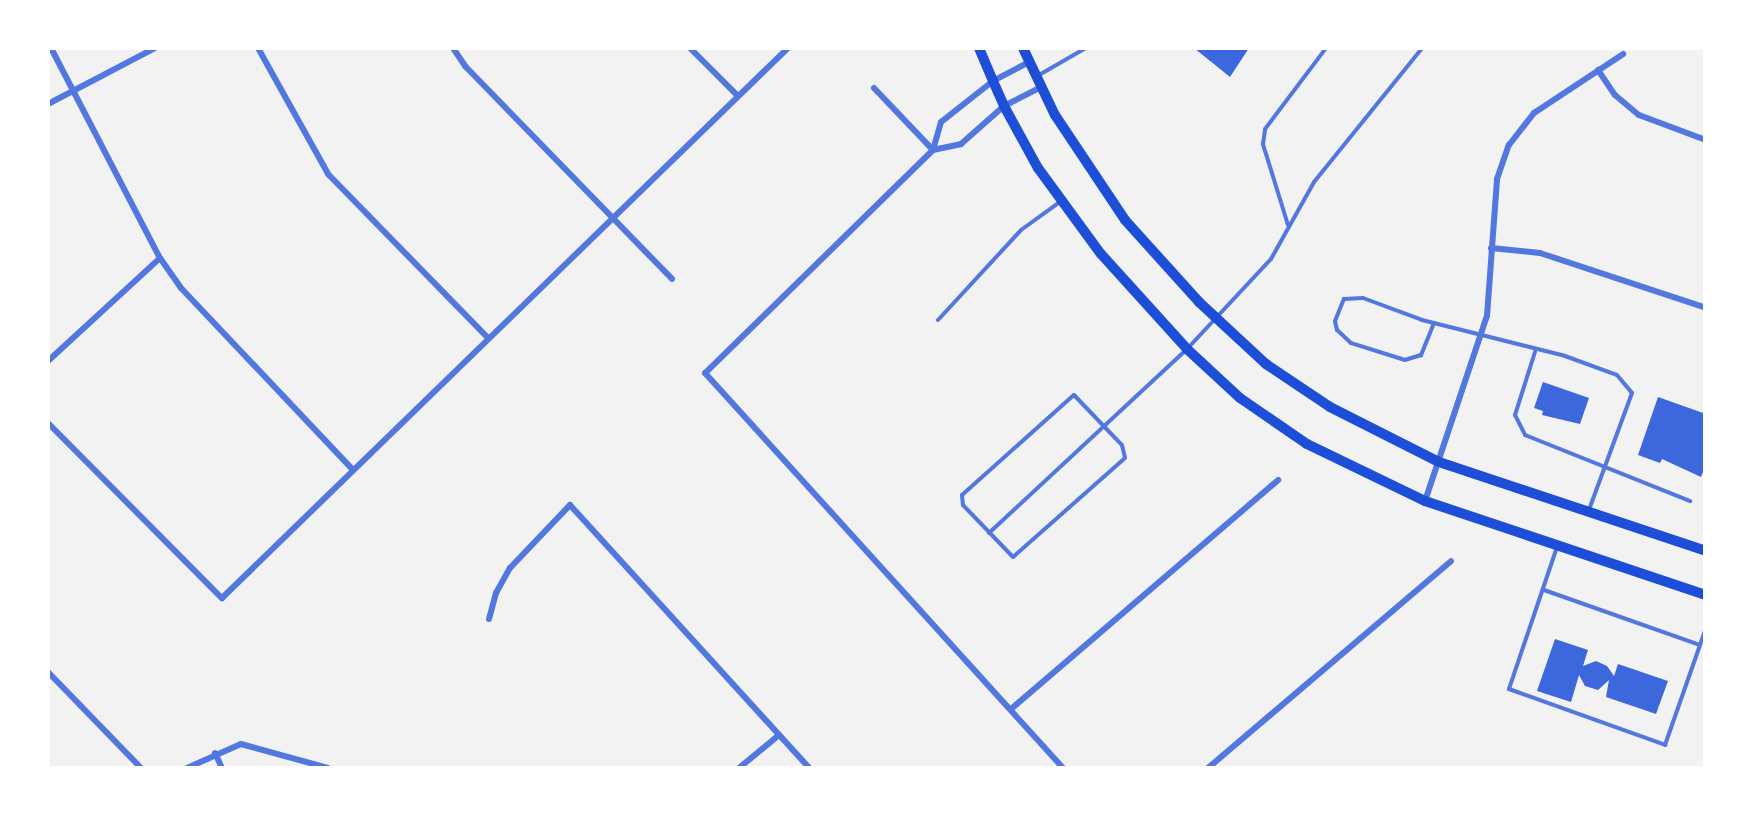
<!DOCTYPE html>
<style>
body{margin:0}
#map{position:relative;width:1753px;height:816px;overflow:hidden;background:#f2f2f2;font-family:"Varela Round",sans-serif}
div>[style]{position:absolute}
.building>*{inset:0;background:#3d67dc}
.service>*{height:4px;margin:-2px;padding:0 2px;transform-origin:2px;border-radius:2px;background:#5277de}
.minor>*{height:6px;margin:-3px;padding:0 3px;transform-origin:3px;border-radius:3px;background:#5277de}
.secondary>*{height:10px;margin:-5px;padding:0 5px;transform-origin:5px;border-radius:5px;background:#1d4ed8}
.primary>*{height:10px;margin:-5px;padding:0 5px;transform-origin:5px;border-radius:5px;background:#1d4ed8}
span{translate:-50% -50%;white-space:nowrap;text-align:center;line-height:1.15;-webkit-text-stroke:8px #fff;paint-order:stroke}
.frame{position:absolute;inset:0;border:50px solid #fff;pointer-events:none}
</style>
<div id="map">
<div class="building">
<div style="clip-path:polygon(1194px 48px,1249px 48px,1230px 77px)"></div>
<div style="clip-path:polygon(1543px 382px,1589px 398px,1580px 424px,1542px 415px,1543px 411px,1534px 408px)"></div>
<div style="clip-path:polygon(1658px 397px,1706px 414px,1706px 464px,1701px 477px,1662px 459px,1660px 463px,1638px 455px)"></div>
<div style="clip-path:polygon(1555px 639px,1588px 650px,1583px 666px,1596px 661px,1607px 666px,1614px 676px,1618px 664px,1668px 681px,1656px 714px,1606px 697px,1609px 680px,1598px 690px,1585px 686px,1579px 675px,1571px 702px,1537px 691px)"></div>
</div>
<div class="service">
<div style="left:1039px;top:75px;width:54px;rotate:-29.9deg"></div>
<div style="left:1288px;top:225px;width:85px;rotate:-107.2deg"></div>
<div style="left:1263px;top:144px;width:15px;rotate:-82deg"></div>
<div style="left:1265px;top:129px;width:101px;rotate:-53deg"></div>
<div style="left:938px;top:320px;width:122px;rotate:-47.3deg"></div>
<div style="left:1021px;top:230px;width:49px;rotate:-35.9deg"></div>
<div style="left:1434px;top:323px;width:35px;rotate:112deg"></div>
<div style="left:1421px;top:355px;width:17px;rotate:163deg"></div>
<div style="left:1405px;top:360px;width:57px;rotate:-162.5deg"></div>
<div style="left:1351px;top:343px;width:19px;rotate:-137deg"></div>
<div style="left:1337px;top:330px;width:9px;rotate:-103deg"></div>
<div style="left:1335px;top:321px;width:24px;rotate:-68deg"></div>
<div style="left:1344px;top:299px;width:19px;rotate:-3deg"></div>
<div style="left:1363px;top:298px;width:63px;rotate:20.4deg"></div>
<div style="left:1422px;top:320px;width:147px;rotate:14.1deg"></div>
<div style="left:1565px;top:356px;width:55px;rotate:20.1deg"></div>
<div style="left:1617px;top:375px;width:23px;rotate:50deg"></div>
<div style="left:1632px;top:393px;width:125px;rotate:110.2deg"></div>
<div style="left:1535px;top:352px;width:66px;rotate:107.6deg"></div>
<div style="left:1515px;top:415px;width:22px;rotate:63deg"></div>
<div style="left:1525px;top:435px;width:178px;rotate:21.8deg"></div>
<div style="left:1074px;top:395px;width:69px;rotate:46.2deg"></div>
<div style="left:1122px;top:445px;width:13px;rotate:77deg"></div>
<div style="left:1125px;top:458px;width:149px;rotate:138.5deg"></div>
<div style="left:1013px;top:557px;width:72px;rotate:-133.9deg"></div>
<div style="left:963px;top:505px;width:10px;rotate:-96deg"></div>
<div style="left:962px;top:495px;width:150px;rotate:-41.8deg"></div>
<div style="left:989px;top:533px;width:270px;rotate:-42.9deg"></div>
<div style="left:1187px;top:349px;width:123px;rotate:-47deg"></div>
<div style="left:1271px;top:259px;width:88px;rotate:-60.8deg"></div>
<div style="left:1314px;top:182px;width:172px;rotate:-51.1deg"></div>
<div style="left:1557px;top:547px;width:150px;rotate:108.7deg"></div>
<div style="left:1509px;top:689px;width:166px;rotate:19.7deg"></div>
<div style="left:1665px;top:745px;width:124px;rotate:-70.7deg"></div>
<div style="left:1544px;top:590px;width:165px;rotate:19.4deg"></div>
</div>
<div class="minor">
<div style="left:51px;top:48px;width:237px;rotate:62.6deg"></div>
<div style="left:160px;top:258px;width:37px;rotate:55deg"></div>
<div style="left:181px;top:288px;width:250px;rotate:46.6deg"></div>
<div style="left:258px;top:48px;width:144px;rotate:60.9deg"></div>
<div style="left:328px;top:174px;width:229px;rotate:45.7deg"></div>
<div style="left:453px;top:48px;width:22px;rotate:56deg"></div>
<div style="left:465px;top:66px;width:297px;rotate:45.8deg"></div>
<div style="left:690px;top:48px;width:68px;rotate:45deg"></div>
<div style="left:1029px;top:62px;width:41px;rotate:152.2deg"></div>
<div style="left:993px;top:81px;width:66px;rotate:141.7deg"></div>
<div style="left:941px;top:122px;width:29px;rotate:106deg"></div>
<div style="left:933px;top:150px;width:319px;rotate:135.6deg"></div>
<div style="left:705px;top:373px;width:533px;rotate:47.81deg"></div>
<div style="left:1598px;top:70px;width:30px;rotate:56deg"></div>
<div style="left:1615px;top:95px;width:31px;rotate:40deg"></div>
<div style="left:1639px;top:115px;width:72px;rotate:20.5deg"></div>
<div style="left:874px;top:88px;width:84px;rotate:46.4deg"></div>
<div style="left:48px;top:104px;width:121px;rotate:-27.6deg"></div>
<div style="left:933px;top:150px;width:29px;rotate:-12deg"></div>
<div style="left:961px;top:144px;width:57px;rotate:-41.5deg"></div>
<div style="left:1004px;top:106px;width:42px;rotate:-27.2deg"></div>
<div style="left:1491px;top:248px;width:49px;rotate:5.8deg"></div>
<div style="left:1540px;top:253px;width:175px;rotate:18.3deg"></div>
<div style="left:48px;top:361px;width:152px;rotate:-42.6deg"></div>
<div style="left:48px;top:423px;width:247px;rotate:45.2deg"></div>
<div style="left:222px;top:598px;width:789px;rotate:-44.18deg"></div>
<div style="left:1425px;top:501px;width:195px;rotate:-71.5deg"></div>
<div style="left:1487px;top:316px;width:137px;rotate:-85.8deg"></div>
<div style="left:1497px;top:179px;width:36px;rotate:-71deg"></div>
<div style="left:1509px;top:145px;width:41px;rotate:-52deg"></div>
<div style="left:1534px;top:113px;width:107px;rotate:-33.5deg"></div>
<div style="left:489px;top:619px;width:27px;rotate:-75deg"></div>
<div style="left:496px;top:593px;width:29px;rotate:-61deg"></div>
<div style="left:510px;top:568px;width:87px;rotate:-46.4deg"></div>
<div style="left:570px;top:505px;width:355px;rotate:47.7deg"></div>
<div style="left:48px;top:672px;width:134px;rotate:45.9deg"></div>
<div style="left:1011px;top:709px;width:352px;rotate:-40.6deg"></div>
<div style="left:215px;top:753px;width:17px;rotate:65deg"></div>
<div style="left:187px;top:768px;width:59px;rotate:-24deg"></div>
<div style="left:241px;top:744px;width:90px;rotate:15.4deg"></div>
<div style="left:739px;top:768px;width:52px;rotate:-39.5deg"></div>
<div style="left:1208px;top:768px;width:319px;rotate:-40.4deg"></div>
</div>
<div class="secondary">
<div style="left:993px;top:81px;width:27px;rotate:66deg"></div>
</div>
<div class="primary">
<div style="left:979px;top:48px;width:36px;rotate:67deg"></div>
<div style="left:1023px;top:48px;width:74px;rotate:64.5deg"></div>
<div style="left:1055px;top:115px;width:126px;rotate:56.3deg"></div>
<div style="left:1125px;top:220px;width:110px;rotate:47.9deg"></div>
<div style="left:1199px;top:302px;width:91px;rotate:42.8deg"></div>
<div style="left:1266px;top:364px;width:77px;rotate:33.9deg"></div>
<div style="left:1330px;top:407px;width:122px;rotate:26.8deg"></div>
<div style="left:1439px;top:462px;width:281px;rotate:18.4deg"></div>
<div style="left:1004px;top:106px;width:71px;rotate:61.3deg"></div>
<div style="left:1038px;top:168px;width:107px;rotate:53.8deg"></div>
<div style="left:1101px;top:254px;width:128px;rotate:47.8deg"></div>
<div style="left:1187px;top:349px;width:72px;rotate:42.8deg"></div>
<div style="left:1240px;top:398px;width:81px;rotate:34.5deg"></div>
<div style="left:1307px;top:444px;width:131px;rotate:25.8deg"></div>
<div style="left:1425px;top:501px;width:296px;rotate:18.5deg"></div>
</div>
<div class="frame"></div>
</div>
